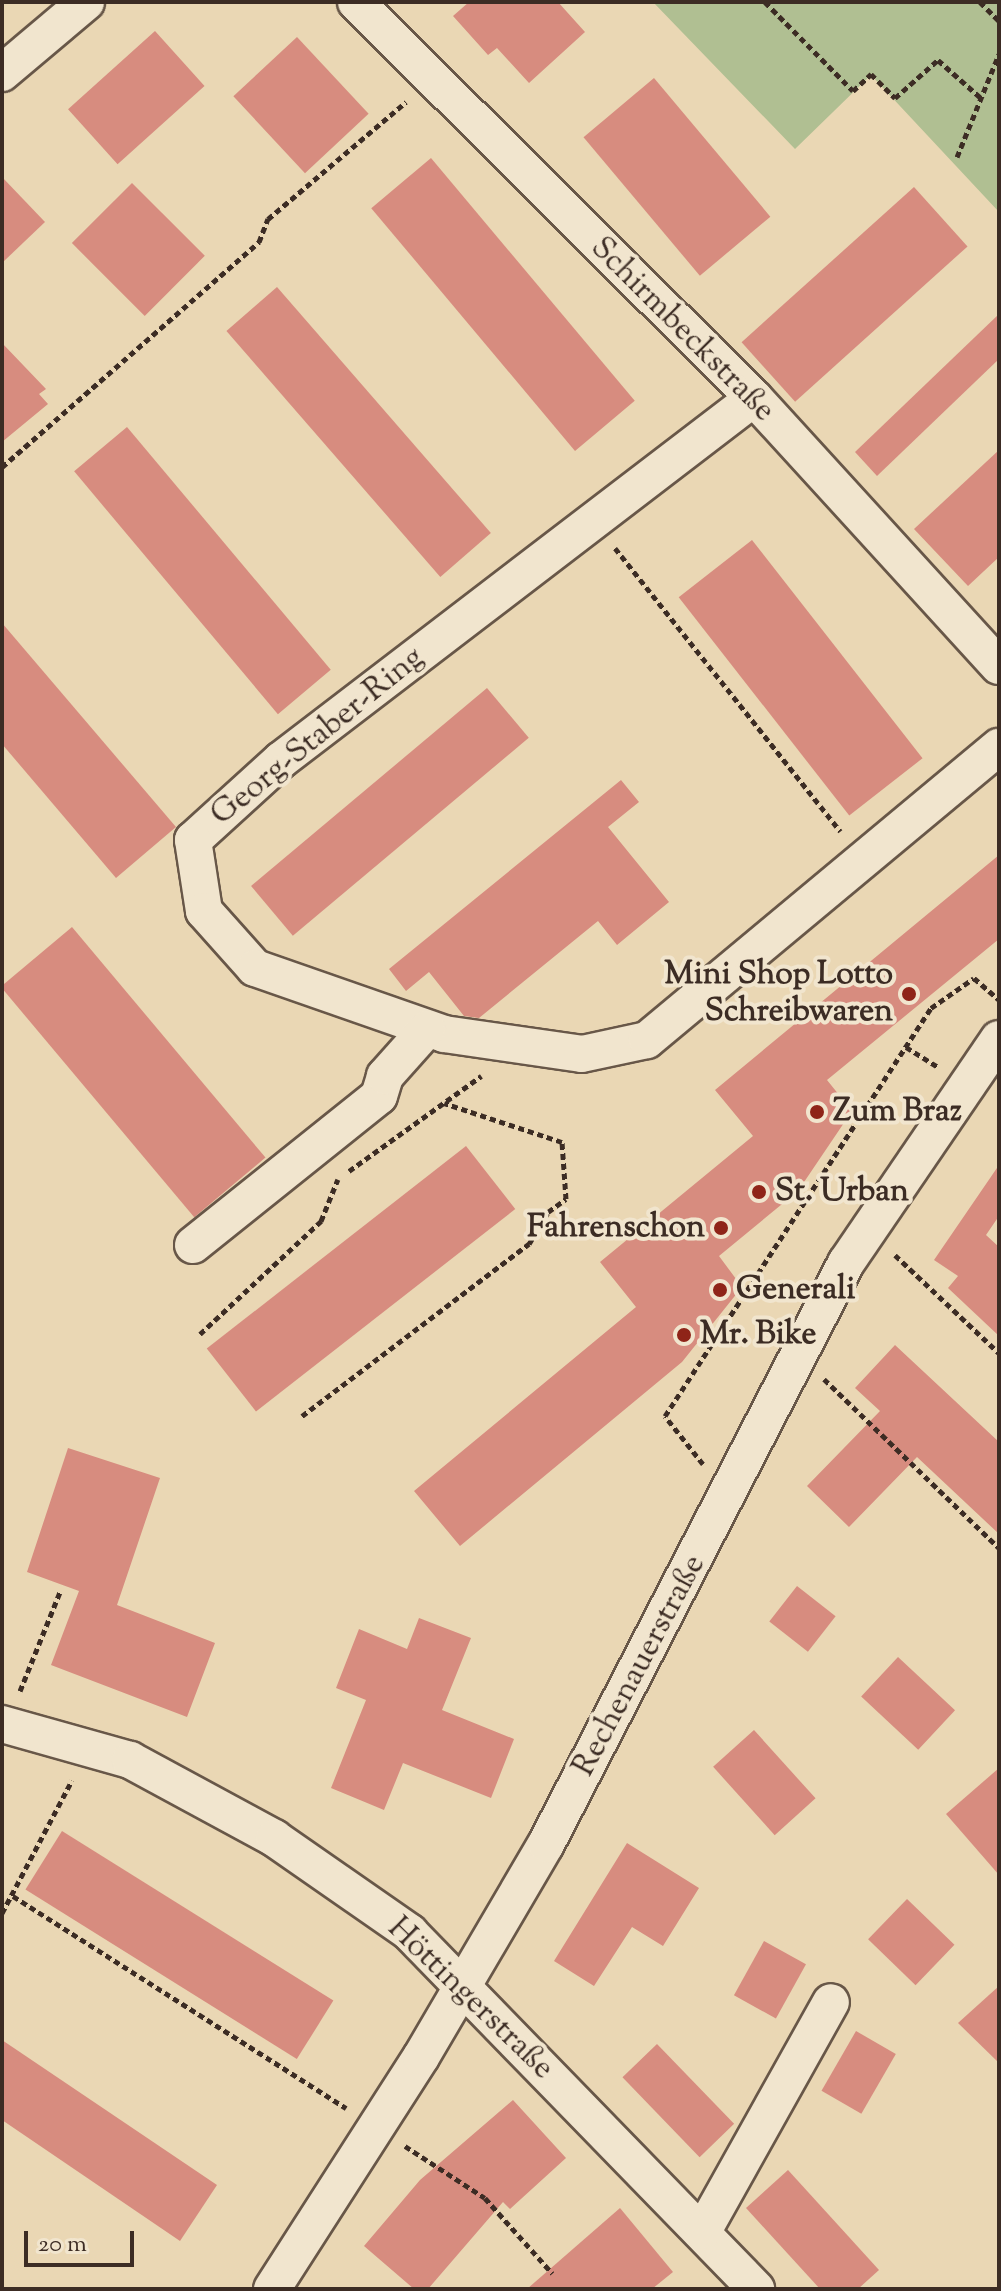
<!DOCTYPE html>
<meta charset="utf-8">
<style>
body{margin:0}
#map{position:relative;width:1001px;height:2291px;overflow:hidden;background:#ead7b4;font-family:"Sorts Mill Goudy",serif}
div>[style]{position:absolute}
.green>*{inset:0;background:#b0bf92}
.building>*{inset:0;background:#d78c7f;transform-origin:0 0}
.path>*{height:5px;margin-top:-2.5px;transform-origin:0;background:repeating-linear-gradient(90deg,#3c2c24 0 6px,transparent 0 10px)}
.roads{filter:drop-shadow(2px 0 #685748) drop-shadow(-2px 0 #685748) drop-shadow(0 2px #685748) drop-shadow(0 -2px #685748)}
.minor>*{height:36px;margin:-18px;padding:0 18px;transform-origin:18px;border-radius:18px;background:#f1e5ce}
.dots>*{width:22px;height:22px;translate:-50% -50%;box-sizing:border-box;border:4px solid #f1e5ce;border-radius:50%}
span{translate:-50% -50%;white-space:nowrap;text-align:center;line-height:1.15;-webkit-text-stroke:8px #f1e5ce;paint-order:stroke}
.street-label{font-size:32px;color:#3c2c24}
.poi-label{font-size:32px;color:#3c2c24;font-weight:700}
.right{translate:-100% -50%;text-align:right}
.left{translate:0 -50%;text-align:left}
.frame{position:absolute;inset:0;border:4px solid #3c2c24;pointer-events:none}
.scale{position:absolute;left:24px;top:2231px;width:110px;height:36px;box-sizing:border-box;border:4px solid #3c2c24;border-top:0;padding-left:10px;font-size:24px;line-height:28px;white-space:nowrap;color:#3c2c24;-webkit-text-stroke:6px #f1e5ce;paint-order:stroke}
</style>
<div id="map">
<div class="green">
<div style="clip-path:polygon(653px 2px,999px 2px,999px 212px,871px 75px,795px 149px)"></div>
</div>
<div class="building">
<div style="clip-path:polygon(469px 2px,558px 2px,585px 32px,529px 83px,497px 48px,488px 55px,453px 16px)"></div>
<div style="left:155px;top:31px;width:74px;height:117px;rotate:48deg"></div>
<div style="left:297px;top:37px;width:105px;height:87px;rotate:47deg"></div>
<div style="left:654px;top:78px;width:181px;height:92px;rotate:50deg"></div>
<div style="left:431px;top:158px;width:317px;height:78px;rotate:50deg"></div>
<div style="clip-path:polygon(2px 177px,45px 222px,2px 263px)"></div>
<div style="left:132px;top:183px;width:103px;height:85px;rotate:45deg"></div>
<div style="left:914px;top:187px;width:80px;height:232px;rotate:48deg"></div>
<div style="left:277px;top:287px;width:326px;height:67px;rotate:49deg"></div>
<div style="clip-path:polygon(999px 314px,999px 359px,877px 476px,855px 452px)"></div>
<div style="clip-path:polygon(2px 343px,46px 389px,39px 394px,48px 404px,2px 442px)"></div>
<div style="left:127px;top:427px;width:317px;height:69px;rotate:50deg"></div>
<div style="clip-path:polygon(999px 450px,999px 557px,968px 586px,914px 529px)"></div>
<div style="left:752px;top:540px;width:277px;height:93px;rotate:52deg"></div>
<div style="clip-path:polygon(2px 623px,176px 827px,116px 878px,2px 744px)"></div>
<div style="left:487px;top:688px;width:65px;height:308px;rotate:50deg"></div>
<div style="clip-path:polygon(621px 780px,639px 802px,608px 827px,669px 902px,617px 945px,598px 921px,479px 1018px,464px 1016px,429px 972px,406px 991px,389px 969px)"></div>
<div style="clip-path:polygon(999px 855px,999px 939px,827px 1080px,852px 1111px,798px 1191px,719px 1256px,742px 1287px,682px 1362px,460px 1546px,414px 1491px,636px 1307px,600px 1262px,753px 1136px,715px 1090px)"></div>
<div style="left:72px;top:927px;width:301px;height:93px;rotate:50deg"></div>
<div style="left:466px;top:1146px;width:80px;height:329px;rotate:52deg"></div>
<div style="clip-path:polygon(999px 1165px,999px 1216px,986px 1235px,999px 1247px,999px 1336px,948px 1288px,958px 1276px,934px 1260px)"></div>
<div style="clip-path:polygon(895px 1345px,999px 1442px,999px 1534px,917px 1457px,849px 1527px,807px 1486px,880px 1411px,855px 1388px)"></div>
<div style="clip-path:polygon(68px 1448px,160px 1478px,117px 1605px,215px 1643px,187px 1717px,51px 1665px,79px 1591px,27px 1572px)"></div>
<div style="left:797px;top:1586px;width:49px;height:45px;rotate:38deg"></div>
<div style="clip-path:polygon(419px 1618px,471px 1638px,442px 1710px,514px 1739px,491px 1798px,403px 1763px,384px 1810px,331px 1788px,366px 1700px,336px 1688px,359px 1629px,407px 1649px)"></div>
<div style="left:898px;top:1657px;width:78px;height:54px;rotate:43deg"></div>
<div style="left:754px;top:1730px;width:92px;height:55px;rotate:48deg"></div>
<div style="clip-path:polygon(999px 1768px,999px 1875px,946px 1814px)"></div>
<div style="left:62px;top:1831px;width:320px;height:69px;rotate:32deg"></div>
<div style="clip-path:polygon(627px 1843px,699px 1888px,663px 1946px,632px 1927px,594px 1986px,554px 1961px)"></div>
<div style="left:907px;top:1899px;width:66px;height:56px;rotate:44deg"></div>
<div style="left:764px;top:1941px;width:48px;height:62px;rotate:29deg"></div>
<div style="clip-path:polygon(999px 1986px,999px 2063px,958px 2023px)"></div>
<div style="left:856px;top:2031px;width:46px;height:69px;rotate:30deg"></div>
<div style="clip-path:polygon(2px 2040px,217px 2185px,180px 2241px,2px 2120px)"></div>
<div style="left:657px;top:2044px;width:111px;height:48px;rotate:46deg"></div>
<div style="clip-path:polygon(513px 2100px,566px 2158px,510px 2209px,503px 2202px,428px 2289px,414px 2289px,364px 2246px,420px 2180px)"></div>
<div style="clip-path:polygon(788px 2170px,879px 2270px,858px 2289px,820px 2289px,746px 2208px)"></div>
<div style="clip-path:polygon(620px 2208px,673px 2272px,652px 2289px,527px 2289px)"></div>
</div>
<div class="path">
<div style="left:765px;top:2px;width:125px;rotate:45.3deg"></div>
<div style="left:853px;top:91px;width:25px;rotate:-43deg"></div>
<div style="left:871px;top:74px;width:34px;rotate:45deg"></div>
<div style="left:895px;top:98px;width:57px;rotate:-41.5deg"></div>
<div style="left:938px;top:60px;width:56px;rotate:41.4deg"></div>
<div style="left:980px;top:2px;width:27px;rotate:45deg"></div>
<div style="left:957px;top:157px;width:111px;rotate:-67.8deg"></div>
<div style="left:2px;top:467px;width:342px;rotate:-41.2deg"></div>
<div style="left:259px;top:242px;width:25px;rotate:-69deg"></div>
<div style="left:268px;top:219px;width:181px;rotate:-40.3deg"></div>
<div style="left:615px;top:548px;width:362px;rotate:51.5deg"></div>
<div style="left:906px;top:1047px;width:39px;rotate:32deg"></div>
<div style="left:349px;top:1171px;width:163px;rotate:-35.7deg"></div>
<div style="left:895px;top:1255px;width:143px;rotate:43.3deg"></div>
<div style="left:200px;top:1334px;width:166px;rotate:-43deg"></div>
<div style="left:321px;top:1221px;width:45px;rotate:-68deg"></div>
<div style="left:824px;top:1379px;width:243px;rotate:44deg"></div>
<div style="left:302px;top:1416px;width:285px;rotate:-37.2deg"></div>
<div style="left:529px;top:1244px;width:37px;rotate:-59deg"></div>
<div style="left:548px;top:1212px;width:22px;rotate:-36deg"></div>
<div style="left:566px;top:1199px;width:57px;rotate:-94deg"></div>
<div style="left:562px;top:1142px;width:124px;rotate:-161.7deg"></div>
<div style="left:703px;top:1464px;width:61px;rotate:-128.4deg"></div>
<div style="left:665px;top:1416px;width:487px;rotate:-56.9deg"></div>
<div style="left:931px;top:1008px;width:52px;rotate:-34.9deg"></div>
<div style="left:974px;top:978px;width:33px;rotate:41deg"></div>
<div style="left:20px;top:1691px;width:107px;rotate:-68deg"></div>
<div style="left:13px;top:1896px;width:395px;rotate:32.5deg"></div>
<div style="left:2px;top:1913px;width:150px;rotate:-62.2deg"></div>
<div style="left:405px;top:2146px;width:95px;rotate:33deg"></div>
<div style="left:485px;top:2198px;width:101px;rotate:48.2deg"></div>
</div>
<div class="roads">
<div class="minor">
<div style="left:356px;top:2px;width:561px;rotate:44.86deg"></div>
<div style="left:754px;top:398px;width:363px;rotate:47.6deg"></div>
<div style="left:2px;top:73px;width:110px;rotate:-40.2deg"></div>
<div style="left:754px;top:398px;width:596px;rotate:142.57deg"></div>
<div style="left:281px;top:760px;width:119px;rotate:137.7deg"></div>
<div style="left:193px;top:840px;width:72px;rotate:81.2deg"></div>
<div style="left:204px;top:911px;width:76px;rotate:48.2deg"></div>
<div style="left:255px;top:968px;width:200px;rotate:19.2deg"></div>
<div style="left:444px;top:1034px;width:139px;rotate:8.2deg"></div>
<div style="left:582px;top:1054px;width:66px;rotate:-12.2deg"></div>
<div style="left:647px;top:1040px;width:458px;rotate:-39.8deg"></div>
<div style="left:193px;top:1245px;width:238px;rotate:-38.7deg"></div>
<div style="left:379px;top:1096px;width:21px;rotate:-73deg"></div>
<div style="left:385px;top:1076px;width:63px;rotate:-48.2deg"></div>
<div style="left:2px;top:1724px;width:133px;rotate:15.7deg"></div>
<div style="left:130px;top:1760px;width:164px;rotate:28.4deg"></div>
<div style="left:274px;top:1838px;width:165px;rotate:34.8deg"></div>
<div style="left:409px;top:1932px;width:498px;rotate:45.8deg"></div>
<div style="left:703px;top:2231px;width:262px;rotate:-60.8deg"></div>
<div style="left:272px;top:2289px;width:276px;rotate:-57.3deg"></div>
<div style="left:421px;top:2057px;width:247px;rotate:-59.6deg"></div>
<div style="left:546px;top:1844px;width:654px;rotate:-62.69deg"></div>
<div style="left:846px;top:1263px;width:271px;rotate:-55.7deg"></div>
</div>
</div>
<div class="dots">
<div style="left:909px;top:994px;background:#8f2418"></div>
<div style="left:817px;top:1112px;background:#8f2418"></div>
<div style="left:759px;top:1192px;background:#8f2418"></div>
<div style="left:721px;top:1228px;background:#8f2418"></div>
<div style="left:720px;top:1290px;background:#8f2418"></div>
<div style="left:684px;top:1335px;background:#8f2418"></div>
</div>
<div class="street-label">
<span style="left:682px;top:330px;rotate:45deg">Schirmbeckstraße</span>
<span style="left:318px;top:737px;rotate:-39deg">Georg-Staber-Ring</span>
<span style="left:640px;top:1666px;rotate:-62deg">Rechenauerstraße</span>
<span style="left:470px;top:1999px;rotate:44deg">Höttingerstraße</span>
</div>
<div class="poi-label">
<span class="right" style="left:893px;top:994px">Mini Shop Lotto<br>Schreibwaren</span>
<span class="left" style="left:833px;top:1112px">Zum Braz</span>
<span class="left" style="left:775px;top:1192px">St. Urban</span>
<span class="right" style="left:705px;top:1228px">Fahrenschon</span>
<span class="left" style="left:736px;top:1290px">Generali</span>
<span class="left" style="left:700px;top:1335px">Mr. Bike</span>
</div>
<div class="frame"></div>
<div class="scale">20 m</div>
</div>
